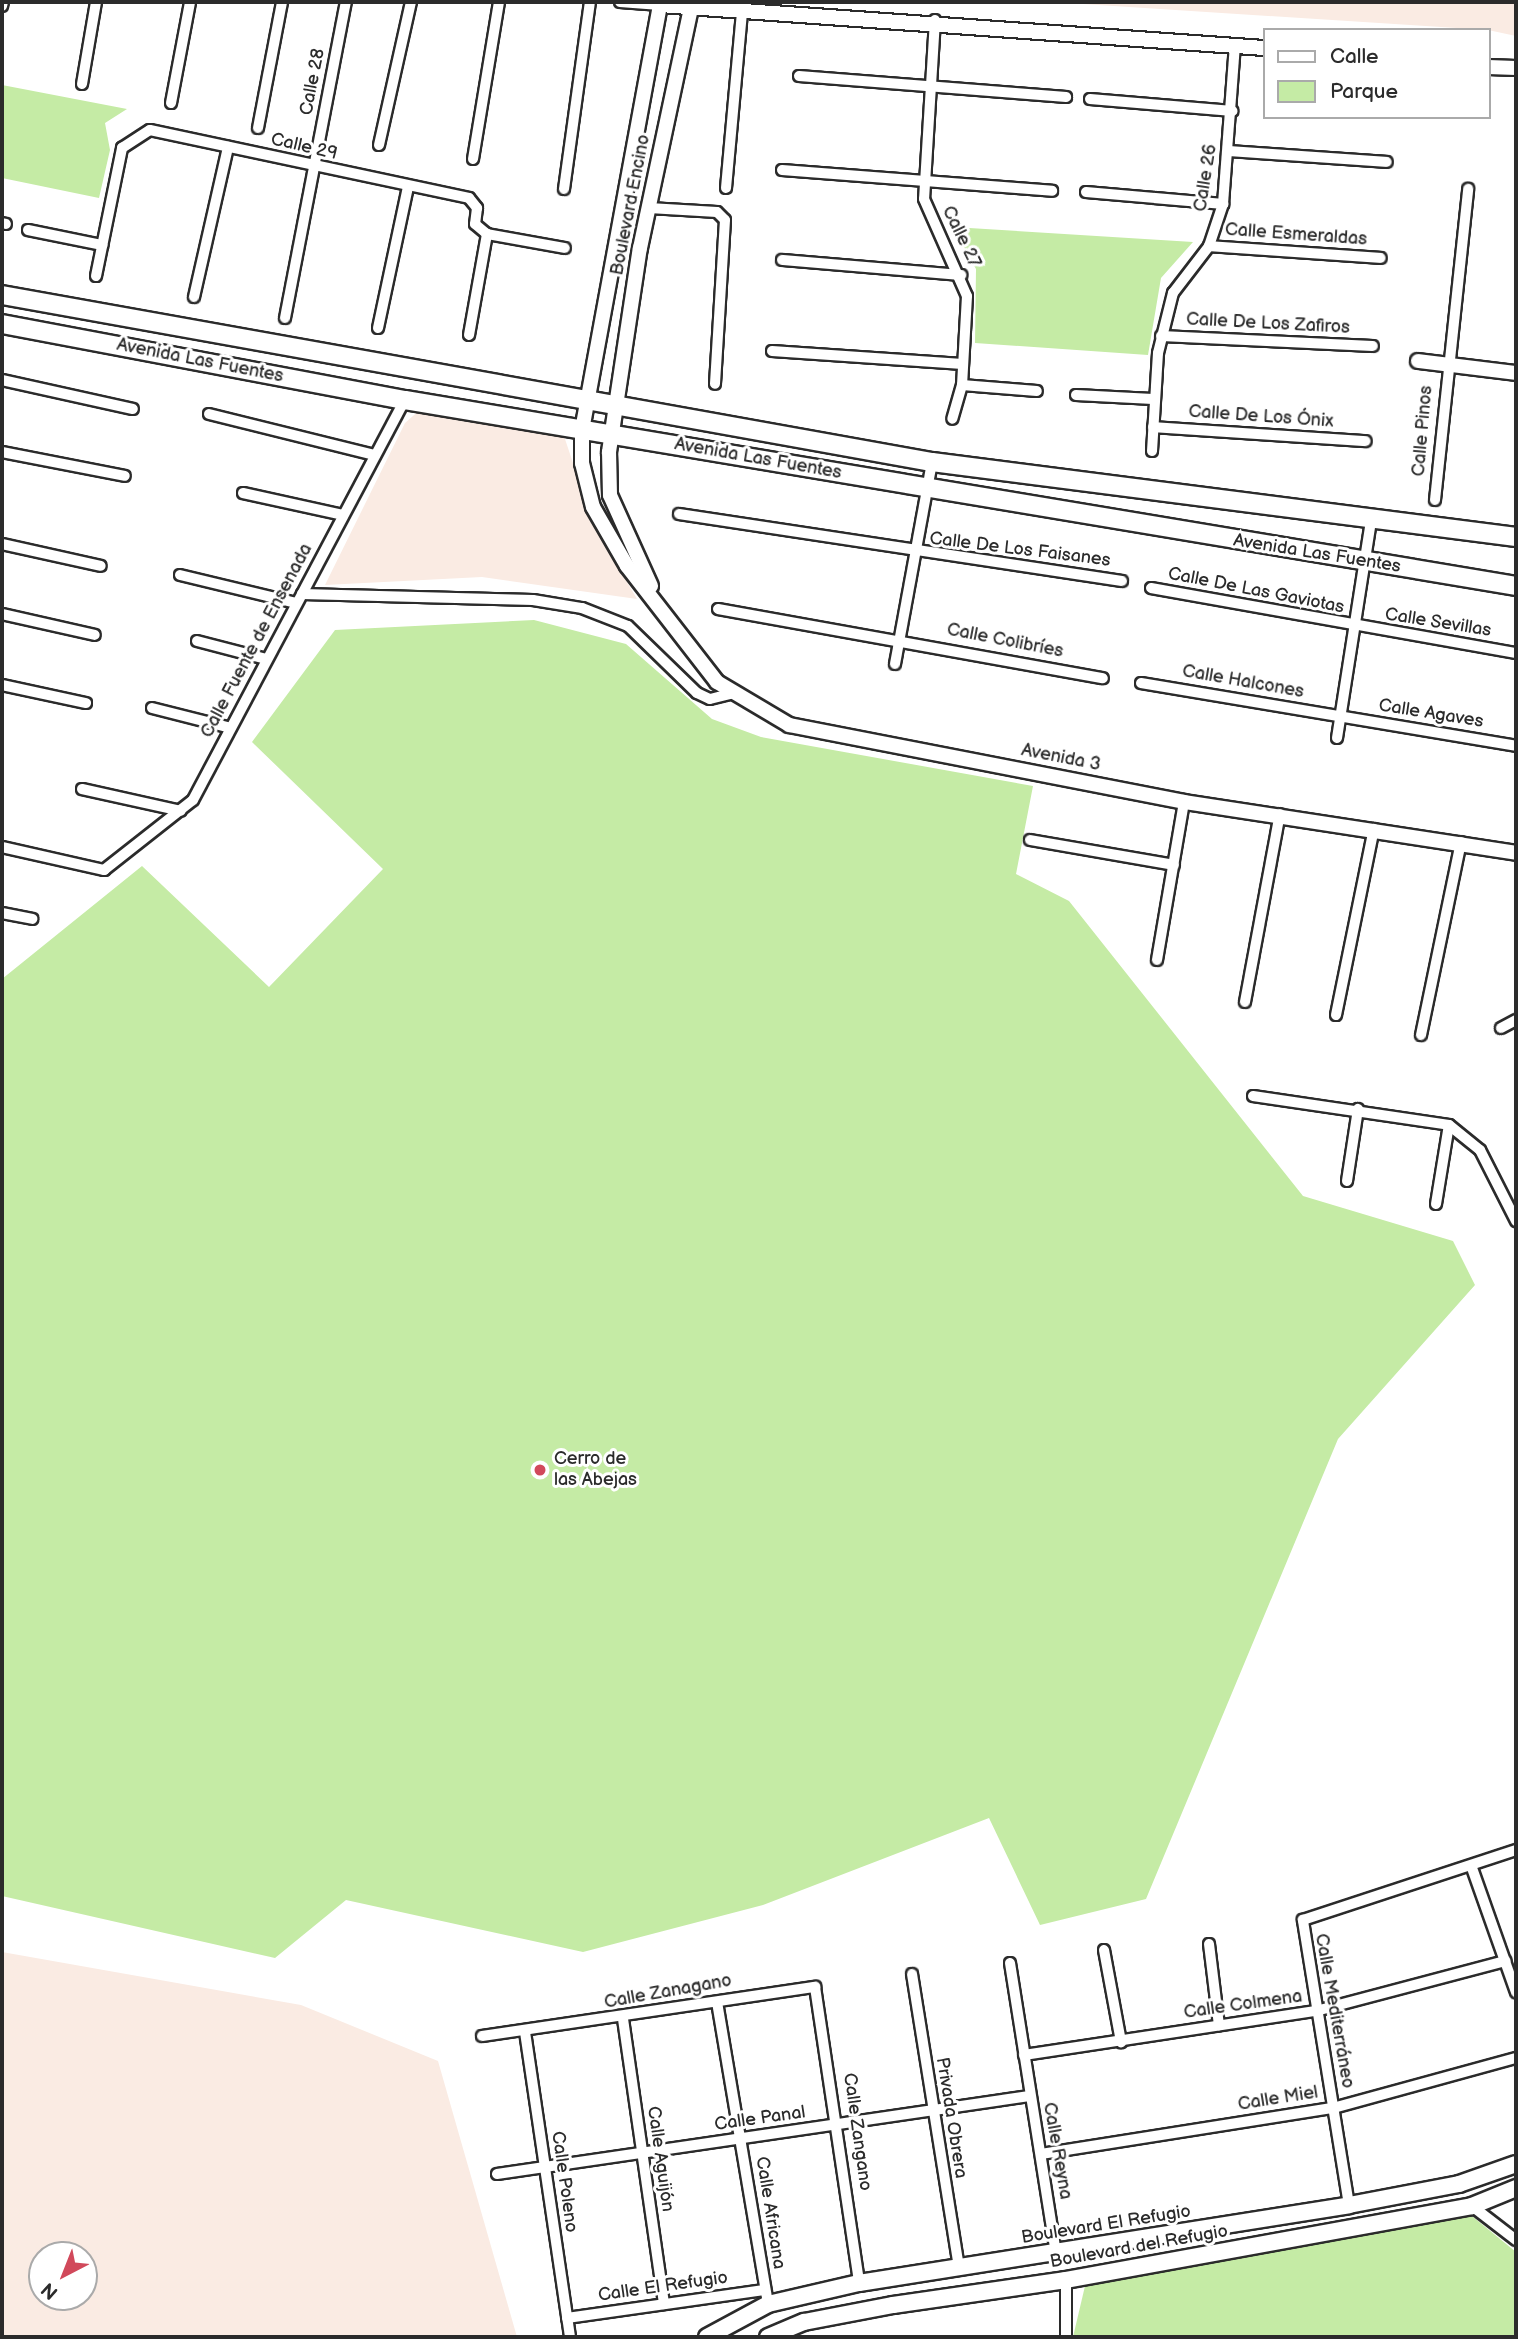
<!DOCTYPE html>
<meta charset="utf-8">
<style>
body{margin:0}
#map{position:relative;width:1518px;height:2339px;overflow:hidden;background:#fff;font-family:"Balsamiq Sans",sans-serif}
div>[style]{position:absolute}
.built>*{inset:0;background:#faebe3}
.green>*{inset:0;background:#c5eba5}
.roads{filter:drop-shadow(2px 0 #2b2b2b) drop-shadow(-2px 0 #2b2b2b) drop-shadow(0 2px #2b2b2b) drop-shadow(0 -2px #2b2b2b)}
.minor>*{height:10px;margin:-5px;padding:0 5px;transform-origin:5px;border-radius:5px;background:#fff}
.tertiary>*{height:14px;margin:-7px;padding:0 7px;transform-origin:7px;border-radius:7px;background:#fff}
.secondary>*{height:16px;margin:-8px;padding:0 8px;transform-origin:8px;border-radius:8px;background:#fff}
.primary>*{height:18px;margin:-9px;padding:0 9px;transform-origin:9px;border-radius:9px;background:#fff}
.dots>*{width:19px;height:19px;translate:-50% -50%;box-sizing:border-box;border:4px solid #fff;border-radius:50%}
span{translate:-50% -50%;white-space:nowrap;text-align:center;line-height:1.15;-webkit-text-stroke:6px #fff;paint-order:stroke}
.street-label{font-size:18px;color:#2b2b2b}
.poi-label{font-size:18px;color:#2b2b2b}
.left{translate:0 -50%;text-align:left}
.frame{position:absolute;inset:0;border:4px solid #2b2b2b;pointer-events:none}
.legend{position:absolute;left:1263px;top:28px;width:228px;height:91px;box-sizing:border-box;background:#fff;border:2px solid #aaa;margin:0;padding:9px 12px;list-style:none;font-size:21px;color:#2b2b2b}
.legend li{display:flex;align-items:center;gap:14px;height:35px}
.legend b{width:35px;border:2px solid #aaa}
.north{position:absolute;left:28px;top:2241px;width:70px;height:70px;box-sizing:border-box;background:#fff;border:2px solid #aaa;border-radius:50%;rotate:222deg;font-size:19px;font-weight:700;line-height:28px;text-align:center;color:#2b2b2b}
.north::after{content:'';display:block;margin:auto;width:24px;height:32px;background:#d1495b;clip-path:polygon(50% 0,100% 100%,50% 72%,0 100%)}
</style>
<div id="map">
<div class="built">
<div style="clip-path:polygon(1052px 2px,1516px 2px,1516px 36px,1488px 30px)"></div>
<div style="clip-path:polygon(422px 408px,564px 436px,594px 526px,637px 599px,482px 577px,325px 585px,405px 423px)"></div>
<div style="clip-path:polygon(evenodd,2px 1952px,301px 2005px,438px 2061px,517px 2337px,2px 2337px,2px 1952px,42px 2255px,84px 2255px,84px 2297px,42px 2297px,42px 2255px)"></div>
</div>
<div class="green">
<div style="clip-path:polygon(2px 85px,127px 109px,105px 123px,110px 150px,99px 198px,2px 178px)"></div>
<div style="clip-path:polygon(953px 227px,1193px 242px,1161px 278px,1148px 355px,975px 343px,976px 269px)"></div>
<div style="clip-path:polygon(534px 620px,626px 644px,712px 719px,761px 737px,1033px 786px,1016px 874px,1069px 901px,1303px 1196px,1453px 1241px,1475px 1285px,1338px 1439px,1146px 1899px,1040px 1925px,989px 1818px,763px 1905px,583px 1952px,346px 1900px,275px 1958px,2px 1896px,2px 979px,142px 866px,269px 987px,383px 869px,252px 742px,335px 630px)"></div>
<div style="clip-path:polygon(1467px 2212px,1516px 2252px,1516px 2337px,1073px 2337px,1085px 2286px)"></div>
</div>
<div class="roads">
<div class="minor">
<div style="left:620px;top:2px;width:40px;rotate:4.3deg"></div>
<div style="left:2px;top:6px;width:4px;rotate:-76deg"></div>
<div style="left:935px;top:20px;width:179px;rotate:93.5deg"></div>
<div style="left:924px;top:199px;width:106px;rotate:66.1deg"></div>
<div style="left:967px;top:296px;width:89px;rotate:93.2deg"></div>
<div style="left:962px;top:385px;width:35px;rotate:106deg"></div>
<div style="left:799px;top:76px;width:268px;rotate:4.5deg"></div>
<div style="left:82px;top:84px;width:83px;rotate:-80.3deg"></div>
<div style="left:1090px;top:99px;width:143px;rotate:4.8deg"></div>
<div style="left:171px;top:103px;width:103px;rotate:-79.3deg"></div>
<div style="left:258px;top:128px;width:128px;rotate:-79.2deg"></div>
<div style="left:379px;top:145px;width:147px;rotate:-77.4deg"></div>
<div style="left:1230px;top:151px;width:157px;rotate:4deg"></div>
<div style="left:473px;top:159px;width:159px;rotate:-80.6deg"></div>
<div style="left:782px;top:170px;width:271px;rotate:4.4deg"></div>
<div style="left:726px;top:188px;width:176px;rotate:-84.8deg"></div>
<div style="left:564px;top:189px;width:189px;rotate:-82.1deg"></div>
<div style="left:1086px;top:192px;width:138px;rotate:5deg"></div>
<div style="left:649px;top:208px;width:68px;rotate:3.4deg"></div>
<div style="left:717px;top:212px;width:11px;rotate:45deg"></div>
<div style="left:725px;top:220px;width:164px;rotate:93.5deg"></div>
<div style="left:2px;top:223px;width:4px;rotate:14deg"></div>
<div style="left:28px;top:230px;width:76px;rotate:11.5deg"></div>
<div style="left:1209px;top:246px;width:172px;rotate:4deg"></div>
<div style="left:782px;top:260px;width:180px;rotate:4.8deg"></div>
<div style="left:96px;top:276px;width:131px;rotate:-78.5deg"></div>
<div style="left:122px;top:148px;width:33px;rotate:-33deg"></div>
<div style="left:150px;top:130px;width:326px;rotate:12deg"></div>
<div style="left:469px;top:198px;width:13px;rotate:51deg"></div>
<div style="left:477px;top:208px;width:16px;rotate:97deg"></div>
<div style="left:475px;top:224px;width:16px;rotate:40deg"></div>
<div style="left:487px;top:234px;width:79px;rotate:10.2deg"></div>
<div style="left:194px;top:297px;width:154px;rotate:-77.2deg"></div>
<div style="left:285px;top:318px;width:322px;rotate:-79.1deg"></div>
<div style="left:378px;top:328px;width:144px;rotate:-78deg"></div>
<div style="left:469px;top:335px;width:103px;rotate:-79.9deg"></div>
<div style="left:1161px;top:336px;width:212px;rotate:2.7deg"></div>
<div style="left:772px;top:351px;width:191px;rotate:3.9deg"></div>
<div style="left:2px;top:380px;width:134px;rotate:12.5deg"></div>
<div style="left:962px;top:385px;width:75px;rotate:4.6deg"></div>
<div style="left:1076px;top:395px;width:77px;rotate:3deg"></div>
<div style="left:209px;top:414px;width:171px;rotate:13.9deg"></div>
<div style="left:1153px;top:427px;width:213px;rotate:3.8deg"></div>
<div style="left:1152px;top:451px;width:98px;rotate:-86.5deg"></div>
<div style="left:1158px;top:353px;width:62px;rotate:-76deg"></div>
<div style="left:1173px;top:293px;width:59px;rotate:-52.5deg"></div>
<div style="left:1209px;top:246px;width:44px;rotate:-71.6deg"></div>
<div style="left:1223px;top:204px;width:160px;rotate:-85.7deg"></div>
<div style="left:2px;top:452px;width:125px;rotate:11deg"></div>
<div style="left:243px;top:493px;width:102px;rotate:12.4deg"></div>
<div style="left:1435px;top:500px;width:313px;rotate:-83.9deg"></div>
<div style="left:679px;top:514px;width:448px;rotate:8.6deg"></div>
<div style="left:2px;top:544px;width:101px;rotate:12.5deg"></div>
<div style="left:180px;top:575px;width:120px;rotate:13.5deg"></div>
<div style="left:1151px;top:588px;width:371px;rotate:10.1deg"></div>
<div style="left:302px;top:594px;width:231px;rotate:1.5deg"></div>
<div style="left:533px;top:600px;width:50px;rotate:9.3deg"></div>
<div style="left:582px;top:608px;width:49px;rotate:21.4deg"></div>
<div style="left:628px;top:626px;width:96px;rotate:44.2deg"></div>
<div style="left:697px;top:693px;width:14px;rotate:25deg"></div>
<div style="left:710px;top:699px;width:21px;rotate:-14deg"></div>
<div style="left:718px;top:609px;width:391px;rotate:10.2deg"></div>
<div style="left:2px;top:614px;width:95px;rotate:12.7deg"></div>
<div style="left:197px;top:641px;width:71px;rotate:14.6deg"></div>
<div style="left:895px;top:664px;width:205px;rotate:-79.6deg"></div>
<div style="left:1141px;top:683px;width:380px;rotate:9.5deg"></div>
<div style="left:2px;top:685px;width:86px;rotate:12.1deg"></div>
<div style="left:152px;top:708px;width:81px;rotate:14.2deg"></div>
<div style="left:1337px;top:738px;width:219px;rotate:-81.1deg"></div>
<div style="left:82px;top:789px;width:101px;rotate:12.5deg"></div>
<div style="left:1030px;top:840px;width:146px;rotate:9.8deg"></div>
<div style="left:2px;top:847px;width:105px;rotate:12.7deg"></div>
<div style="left:104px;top:870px;width:113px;rotate:-38.2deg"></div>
<div style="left:193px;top:800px;width:453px;rotate:-62.1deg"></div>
<div style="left:2px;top:913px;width:31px;rotate:11deg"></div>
<div style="left:1157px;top:960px;width:160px;rotate:-80.3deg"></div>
<div style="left:1245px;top:1002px;width:191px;rotate:-79.5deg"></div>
<div style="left:1336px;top:1015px;width:190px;rotate:-78.5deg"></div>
<div style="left:1501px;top:1028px;width:17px;rotate:-28deg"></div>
<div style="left:1421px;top:1035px;width:197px;rotate:-78.3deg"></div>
<div style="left:1253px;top:1096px;width:198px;rotate:8.4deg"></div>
<div style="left:1449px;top:1125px;width:40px;rotate:39deg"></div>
<div style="left:1480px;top:1150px;width:80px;rotate:63.1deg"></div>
<div style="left:1347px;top:1181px;width:73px;rotate:-81.3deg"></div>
<div style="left:1436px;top:1204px;width:80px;rotate:-80.7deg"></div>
<div style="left:1472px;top:1868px;width:132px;rotate:70.5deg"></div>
<div style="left:1209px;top:1944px;width:82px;rotate:83deg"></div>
<div style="left:1104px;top:1950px;width:94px;rotate:79.5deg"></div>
<div style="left:1010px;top:1963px;width:295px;rotate:81deg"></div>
<div style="left:912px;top:1974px;width:296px;rotate:80.9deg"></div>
<div style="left:717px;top:2002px;width:306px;rotate:80.4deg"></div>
<div style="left:623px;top:2019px;width:288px;rotate:81.8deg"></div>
<div style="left:525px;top:2032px;width:308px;rotate:81.6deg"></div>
<div style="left:482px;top:2036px;width:337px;rotate:-8.4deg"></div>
<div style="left:815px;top:1987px;width:299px;rotate:81.5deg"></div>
<div style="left:1024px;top:2055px;width:295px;rotate:-8.6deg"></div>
<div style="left:1316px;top:2011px;width:196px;rotate:-14.8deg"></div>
<div style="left:1041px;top:2154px;width:296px;rotate:-9deg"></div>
<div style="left:1333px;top:2108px;width:190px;rotate:-15.3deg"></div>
<div style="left:497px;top:2174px;width:538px;rotate:-8.34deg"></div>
<div style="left:1349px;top:2205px;width:289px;rotate:-99.2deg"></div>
<div style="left:1303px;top:1920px;width:224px;rotate:-18.2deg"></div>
<div style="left:1472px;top:2206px;width:56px;rotate:37.7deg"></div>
<div style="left:567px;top:2318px;width:199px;rotate:-8.1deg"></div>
<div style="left:1066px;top:2337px;width:57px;rotate:-90deg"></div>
</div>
<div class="tertiary">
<div style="left:1264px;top:48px;width:606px;rotate:-175.93deg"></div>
<div style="left:660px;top:5px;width:431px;rotate:100.4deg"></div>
<div style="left:582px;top:429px;width:34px;rotate:90deg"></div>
<div style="left:582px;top:463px;width:45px;rotate:76deg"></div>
<div style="left:593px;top:507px;width:68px;rotate:60deg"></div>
<div style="left:627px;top:566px;width:147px;rotate:52.2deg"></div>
<div style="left:717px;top:682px;width:84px;rotate:30.8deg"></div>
<div style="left:789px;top:725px;width:402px;rotate:11deg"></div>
<div style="left:1184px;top:802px;width:336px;rotate:8.7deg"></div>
<div style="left:1488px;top:67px;width:28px;rotate:2deg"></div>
<div style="left:1418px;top:361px;width:99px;rotate:7deg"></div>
<div style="left:651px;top:586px;width:100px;rotate:-114.3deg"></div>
<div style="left:610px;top:495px;width:43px;rotate:-91.3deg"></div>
<div style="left:609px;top:452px;width:206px;rotate:-81.4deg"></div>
<div style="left:640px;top:248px;width:244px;rotate:-78deg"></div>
</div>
<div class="secondary">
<div style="left:707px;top:2337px;width:69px;rotate:-28.4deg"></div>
<div style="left:768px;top:2304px;width:93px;rotate:-13deg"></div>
<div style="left:859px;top:2283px;width:496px;rotate:-9deg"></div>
<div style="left:1349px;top:2205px;width:112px;rotate:-10.8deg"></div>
<div style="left:1459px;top:2184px;width:60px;rotate:-19.3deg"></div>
<div style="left:768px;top:2337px;width:39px;rotate:-23deg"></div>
<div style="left:804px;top:2322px;width:91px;rotate:-10.8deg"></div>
<div style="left:893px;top:2305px;width:175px;rotate:-8.2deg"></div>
<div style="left:1066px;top:2280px;width:413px;rotate:-10.3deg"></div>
<div style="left:1472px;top:2206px;width:48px;rotate:-22.2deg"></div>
</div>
<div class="primary">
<div style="left:2px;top:295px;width:945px;rotate:10.18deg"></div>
<div style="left:932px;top:462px;width:589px;rotate:7.32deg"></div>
<div style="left:2px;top:324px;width:410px;rotate:10.7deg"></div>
<div style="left:405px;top:400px;width:1126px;rotate:9.5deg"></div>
</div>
</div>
<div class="dots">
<div style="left:540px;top:1470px;background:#d1495b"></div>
</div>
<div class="street-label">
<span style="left:313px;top:82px;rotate:-79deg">Calle 28</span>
<span style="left:304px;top:147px;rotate:13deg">Calle 29</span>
<span style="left:1206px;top:178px;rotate:-81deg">Calle 26</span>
<span style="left:631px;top:205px;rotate:-79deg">Boulevard Encino</span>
<span style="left:1296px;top:235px;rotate:4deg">Calle Esmeraldas</span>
<span style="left:961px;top:237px;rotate:64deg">Calle 27</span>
<span style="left:1268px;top:324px;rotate:3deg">Calle De Los Zafiros</span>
<span style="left:200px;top:361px;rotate:11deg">Avenida Las Fuentes</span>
<span style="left:1261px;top:417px;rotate:4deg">Calle De Los Ónix</span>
<span style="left:1423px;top:431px;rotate:-85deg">Calle Pinos</span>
<span style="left:758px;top:459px;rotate:10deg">Avenida Las Fuentes</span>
<span style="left:1020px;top:550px;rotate:7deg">Calle De Los Faisanes</span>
<span style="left:1317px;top:554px;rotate:9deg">Avenida Las Fuentes</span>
<span style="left:1256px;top:591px;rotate:11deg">Calle De Las Gaviotas</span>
<span style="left:1438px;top:623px;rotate:9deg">Calle Sevillas</span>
<span style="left:257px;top:641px;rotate:-62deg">Calle Fuente de Ensenada</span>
<span style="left:1005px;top:641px;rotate:11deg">Calle Colibríes</span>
<span style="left:1243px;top:682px;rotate:10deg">Calle Halcones</span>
<span style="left:1431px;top:714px;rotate:9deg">Calle Agaves</span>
<span style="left:1061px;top:758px;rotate:11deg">Avenida 3</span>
<span style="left:668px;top:1992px;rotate:-10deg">Calle Zanagano</span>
<span style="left:1243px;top:2005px;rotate:-8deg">Calle Colmena</span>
<span style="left:1334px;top:2011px;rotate:80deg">Calle Mediterráneo</span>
<span style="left:1278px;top:2099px;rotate:-9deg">Calle Miel</span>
<span style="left:951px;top:2118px;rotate:81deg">Privada Obrera</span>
<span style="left:760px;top:2119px;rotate:-8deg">Calle Panal</span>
<span style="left:857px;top:2132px;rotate:82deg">Calle Zangano</span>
<span style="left:1057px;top:2151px;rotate:80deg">Calle Reyna</span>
<span style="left:660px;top:2159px;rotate:82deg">Calle Aguijón</span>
<span style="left:564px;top:2182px;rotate:82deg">Calle Poleno</span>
<span style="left:770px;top:2213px;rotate:81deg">Calle Africana</span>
<span style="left:1106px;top:2225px;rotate:-9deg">Boulevard El Refugio</span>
<span style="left:1139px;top:2247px;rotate:-10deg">Boulevard del Refugio</span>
<span style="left:663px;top:2287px;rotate:-8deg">Calle El Refugio</span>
</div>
<div class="poi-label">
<span class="left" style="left:554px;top:1470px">Cerro de<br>las Abejas</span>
</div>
<div class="frame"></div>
<ul class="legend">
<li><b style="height:9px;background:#fff"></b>Calle</li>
<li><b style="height:19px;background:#c5eba5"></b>Parque</li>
</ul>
<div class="north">N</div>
</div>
